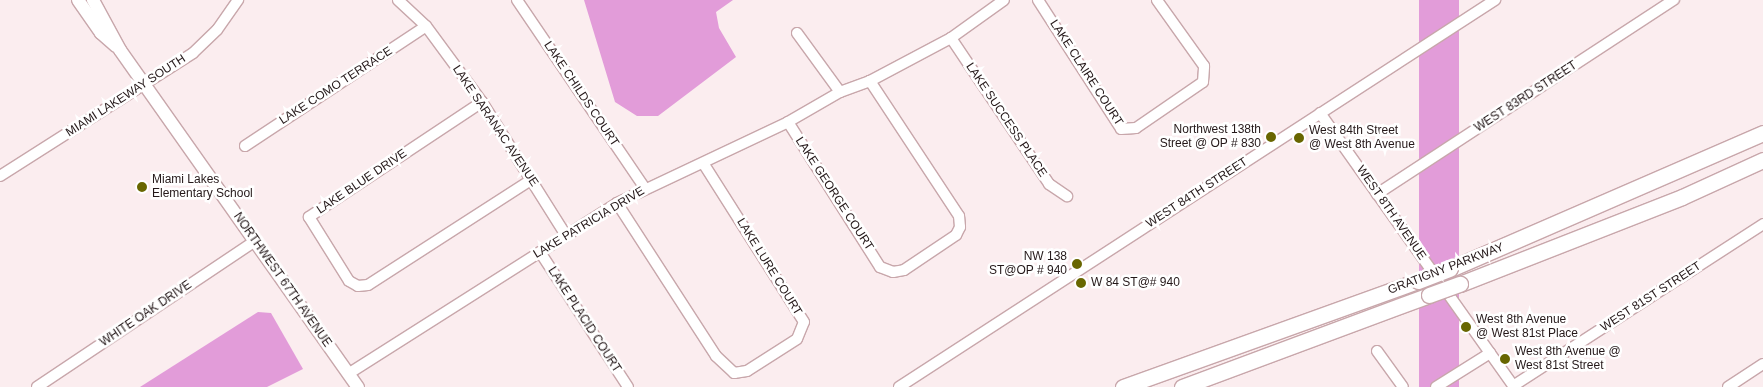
<!DOCTYPE html>
<style>
body{margin:0}
#map{position:relative;width:1763px;height:387px;overflow:hidden;background:#fbedef;font-family:Helvetica,sans-serif}
div>[style]{position:absolute}
.water>*{inset:0;background:#e29cd9;transform-origin:0 0}
.roads{filter:drop-shadow(1px 0 #c8a7ab) drop-shadow(-1px 0 #c8a7ab) drop-shadow(0 1px #c8a7ab) drop-shadow(0 -1px #c8a7ab)}
.minor>*{height:10px;margin:-5px;padding:0 5px;transform-origin:5px;border-radius:5px;background:#fff}
.major>*{height:12px;margin:-6px;padding:0 6px;transform-origin:6px;border-radius:6px;background:#fff}
.highway>*{height:15px;margin:-7.5px;padding:0 7.5px;transform-origin:7.5px;border-radius:7.5px;background:#fff}
.bridges{filter:drop-shadow(1px 0 #c8a7ab) drop-shadow(-1px 0 #c8a7ab) drop-shadow(0 1px #c8a7ab) drop-shadow(0 -1px #c8a7ab)}
.highway-bridge>*{height:15px;margin:-7.5px;padding:0 7.5px;transform-origin:7.5px;border-radius:7.5px;background:#fff}
.dots>*{width:14px;height:14px;translate:-50% -50%;box-sizing:border-box;border:2px solid #fff;border-radius:50%}
span{translate:-50% -50%;white-space:nowrap;text-align:center;line-height:1.15;-webkit-text-stroke:5px #fff;paint-order:stroke}
.street-label{font-size:12px;color:#241819}
.poi-label{font-size:12px;color:#241819}
.right{translate:-100% -50%;text-align:right}
.left{translate:0 -50%;text-align:left}
</style>
<div id="map">
<div class="water">
<div style="clip-path:polygon(584px 0,733px 0,716px 12px,719px 28px,736px 57px,658px 116px,637px 116px,615px 102px)"></div>
<div style="left:1419px;top:0;width:40px;height:706px"></div>
<div style="clip-path:polygon(258px 312px,271px 313px,303px 369px,267px 387px,140px 387px)"></div>
</div>
<div class="roads">
<div class="minor">
<div style="left:398px;top:0;width:38px;rotate:43deg"></div>
<div style="left:426px;top:26px;width:94px;rotate:53.6deg"></div>
<div style="left:482px;top:102px;width:156px;rotate:57.8deg"></div>
<div style="left:517px;top:0;width:227px;rotate:55.8deg"></div>
<div style="left:1038px;top:0;width:153px;rotate:57.2deg"></div>
<div style="left:1121px;top:129px;width:15px;rotate:-4deg"></div>
<div style="left:1136px;top:128px;width:81px;rotate:-34.5deg"></div>
<div style="left:1203px;top:82px;width:16px;rotate:-86deg"></div>
<div style="left:1204px;top:66px;width:81px;rotate:-125.5deg"></div>
<div style="left:797px;top:33px;width:73px;rotate:53.9deg"></div>
<div style="left:951px;top:38px;width:176px;rotate:56.1deg"></div>
<div style="left:1049px;top:184px;width:22px;rotate:34deg"></div>
<div style="left:482px;top:102px;width:208px;rotate:146.4deg"></div>
<div style="left:309px;top:217px;width:75px;rotate:58deg"></div>
<div style="left:349px;top:281px;width:10px;rotate:29deg"></div>
<div style="left:358px;top:286px;width:10px;rotate:-6deg"></div>
<div style="left:368px;top:285px;width:194px;rotate:-32.8deg"></div>
<div style="left:1320px;top:113px;width:336px;rotate:54.7deg"></div>
<div style="left:788px;top:122px;width:172px;rotate:57.6deg"></div>
<div style="left:880px;top:267px;width:14px;rotate:21deg"></div>
<div style="left:893px;top:272px;width:11px;rotate:-10deg"></div>
<div style="left:904px;top:270px;width:63px;rotate:-33.9deg"></div>
<div style="left:956px;top:235px;width:9px;rotate:-63deg"></div>
<div style="left:960px;top:227px;width:11px;rotate:-95deg"></div>
<div style="left:959px;top:216px;width:162px;rotate:-123.4deg"></div>
<div style="left:245px;top:146px;width:217px;rotate:-33.5deg"></div>
<div style="left:0;top:176px;width:229px;rotate:-32.5deg"></div>
<div style="left:193px;top:53px;width:33px;rotate:-44deg"></div>
<div style="left:217px;top:30px;width:37px;rotate:-55deg"></div>
<div style="left:1377px;top:194px;width:355px;rotate:-33.2deg"></div>
<div style="left:617px;top:203px;width:182px;rotate:57.1deg"></div>
<div style="left:716px;top:356px;width:25px;rotate:43deg"></div>
<div style="left:734px;top:373px;width:13px;rotate:-9deg"></div>
<div style="left:747px;top:371px;width:59px;rotate:-32.6deg"></div>
<div style="left:797px;top:339px;width:18px;rotate:-68deg"></div>
<div style="left:804px;top:322px;width:188px;rotate:-122.4deg"></div>
<div style="left:540px;top:252px;width:161px;rotate:56.9deg"></div>
<div style="left:1377px;top:351px;width:44px;rotate:54.2deg"></div>
<div style="left:348px;top:374px;width:319px;rotate:-32.4deg"></div>
<div style="left:617px;top:203px;width:189px;rotate:-25.3deg"></div>
<div style="left:788px;top:122px;width:60px;rotate:-30deg"></div>
<div style="left:840px;top:92px;width:32px;rotate:-20deg"></div>
<div style="left:870px;top:81px;width:92px;rotate:-28deg"></div>
<div style="left:951px;top:38px;width:65px;rotate:-35.6deg"></div>
<div style="left:1513px;top:386px;width:298px;rotate:-32.9deg"></div>
<div style="left:37px;top:387px;width:262px;rotate:-33.8deg"></div>
<div style="left:899px;top:387px;width:711px;rotate:-33deg"></div>
<div style="left:1436px;top:387px;width:64px;rotate:-32.2deg"></div>
<div style="left:1728px;top:387px;width:42px;rotate:-33.3deg"></div>
</div>
<div class="major">
<div style="left:78px;top:0;width:40px;rotate:55.1deg"></div>
<div style="left:101px;top:33px;width:20px;rotate:41deg"></div>
<div style="left:93px;top:0;width:57px;rotate:61.6deg"></div>
<div style="left:120px;top:50px;width:413px;rotate:54.8deg"></div>
</div>
<div class="highway">
<div style="left:1450px;top:269px;width:341px;rotate:-23.5deg"></div>
<div style="left:1460px;top:284px;width:238px;rotate:-21.4deg"></div>
<div style="left:1682px;top:197px;width:89px;rotate:-24.6deg"></div>
<div style="left:1123px;top:387px;width:313px;rotate:-19.8deg"></div>
<div style="left:1182px;top:387px;width:264px;rotate:-20.4deg"></div>
</div>
</div>
<div class="bridges">
<div class="highway-bridge">
<div style="left:1418px;top:281px;width:34px;rotate:-21deg"></div>
<div style="left:1429px;top:295px;width:33px;rotate:-20deg"></div>
</div>
</div>
<div class="dots">
<div style="left:1271px;top:137px;background:#686600"></div>
<div style="left:1299px;top:138px;background:#686600"></div>
<div style="left:142px;top:187px;background:#686600"></div>
<div style="left:1077px;top:264px;background:#686600"></div>
<div style="left:1081px;top:283px;background:#686600"></div>
<div style="left:1466px;top:327px;background:#686600"></div>
<div style="left:1505px;top:359px;background:#686600"></div>
</div>
<div class="street-label">
<span style="left:1086px;top:73px;rotate:57deg">LAKE CLAIRE COURT</span>
<span style="left:336px;top:86px;rotate:-33deg">LAKE COMO TERRACE</span>
<span style="left:581px;top:94px;rotate:56deg">LAKE CHILDS COURT</span>
<span style="left:126px;top:96px;rotate:-33deg">MIAMI LAKEWAY SOUTH</span>
<span style="left:1526px;top:97px;rotate:-33deg">WEST 83RD STREET</span>
<span style="left:1006px;top:120px;rotate:56deg">LAKE SUCCESS PLACE</span>
<span style="left:495px;top:126px;rotate:56deg">LAKE SARANAC AVENUE</span>
<span style="left:362px;top:182px;rotate:-34deg">LAKE BLUE DRIVE</span>
<span style="left:1197px;top:193px;rotate:-33deg">WEST 84TH STREET</span>
<span style="left:834px;top:194px;rotate:57deg">LAKE GEORGE COURT</span>
<span style="left:1391px;top:213px;rotate:55deg">WEST 8TH AVENUE</span>
<span style="left:589px;top:223px;rotate:-31deg">LAKE PATRICIA DRIVE</span>
<span style="left:769px;top:267px;rotate:58deg">LAKE LURE COURT</span>
<span style="left:1446px;top:269px;rotate:-21deg">GRATIGNY PARKWAY</span>
<span style="left:282px;top:280px;rotate:55deg">NORTHWEST 67TH AVENUE</span>
<span style="left:1651px;top:297px;rotate:-33deg">WEST 81ST STREET</span>
<span style="left:146px;top:314px;rotate:-34deg">WHITE OAK DRIVE</span>
<span style="left:584px;top:320px;rotate:57deg">LAKE PLACID COURT</span>
</div>
<div class="poi-label">
<span class="right" style="left:1261px;top:137px">Northwest 138th<br>Street @ OP # 830</span>
<span class="left" style="left:1309px;top:138px">West 84th Street<br>@ West 8th Avenue</span>
<span class="left" style="left:152px;top:187px">Miami Lakes<br>Elementary School</span>
<span class="right" style="left:1067px;top:264px">NW 138<br>ST@OP # 940</span>
<span class="left" style="left:1091px;top:283px">W 84 ST@# 940</span>
<span class="left" style="left:1476px;top:327px">West 8th Avenue<br>@ West 81st Place</span>
<span class="left" style="left:1515px;top:359px">West 8th Avenue @<br>West 81st Street</span>
</div>
</div>
